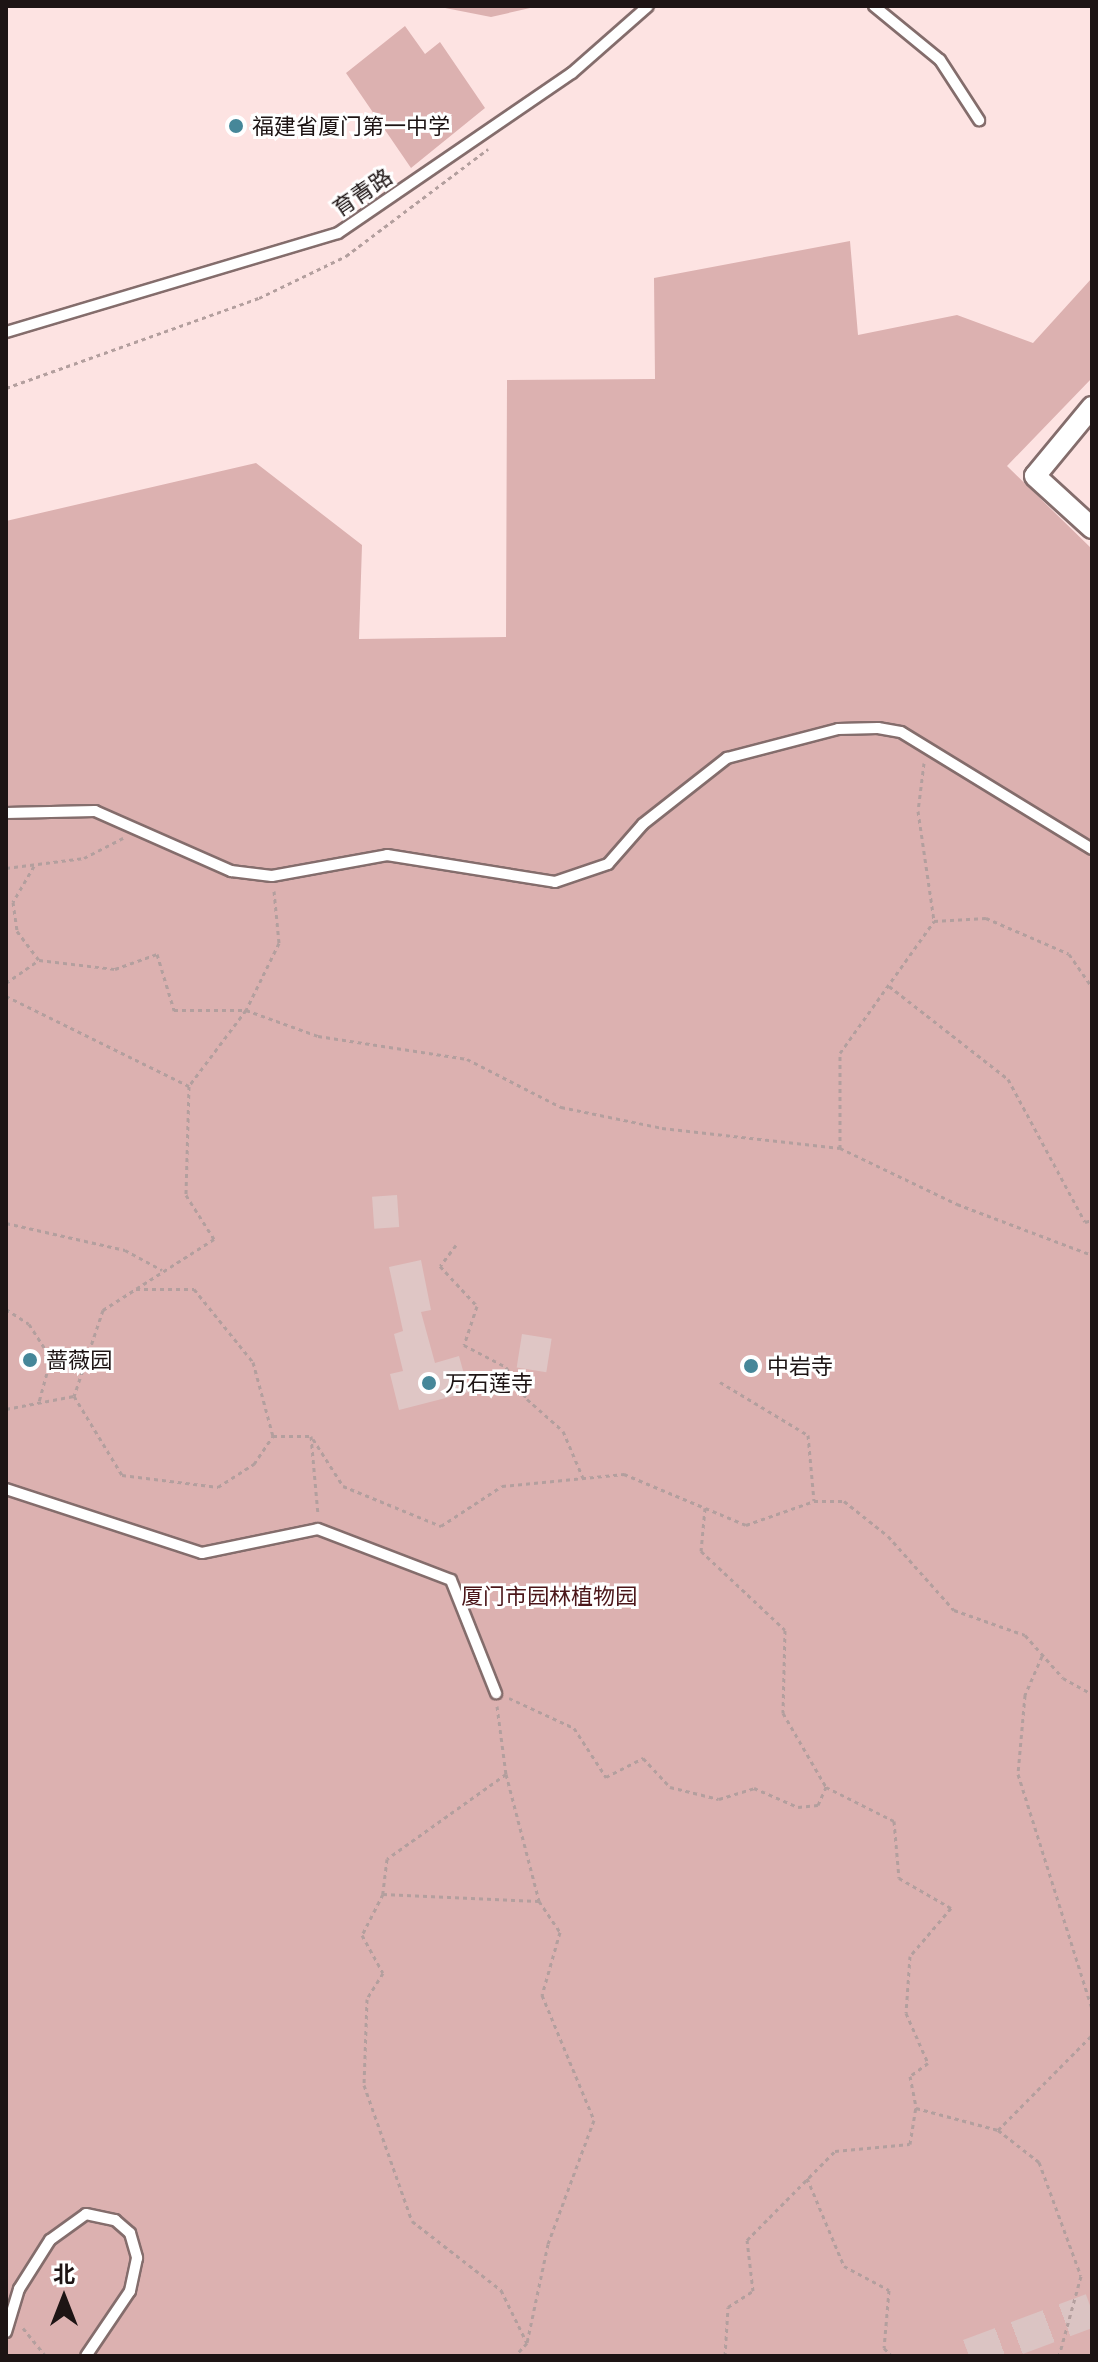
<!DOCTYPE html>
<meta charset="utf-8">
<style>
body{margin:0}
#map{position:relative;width:1098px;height:2362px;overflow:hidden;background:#fde3e2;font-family:"IBM Plex Sans","Noto Sans SC",sans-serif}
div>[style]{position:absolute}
.green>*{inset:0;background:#dcb1b0}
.building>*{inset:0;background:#dfc6c5;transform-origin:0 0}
.highway-tunnel>*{height:34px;margin-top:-17px;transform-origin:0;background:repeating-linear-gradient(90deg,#dbc4c3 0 34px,transparent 0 51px)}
.path>*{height:3px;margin-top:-1.5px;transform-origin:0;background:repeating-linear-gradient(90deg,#b39f9e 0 4px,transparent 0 8px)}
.roads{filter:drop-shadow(2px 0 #846d6c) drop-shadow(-2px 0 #846d6c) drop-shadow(0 2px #846d6c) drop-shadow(0 -2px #846d6c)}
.lane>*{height:10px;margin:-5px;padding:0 5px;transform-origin:5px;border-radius:5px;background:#fff}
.street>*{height:20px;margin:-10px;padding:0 10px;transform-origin:10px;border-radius:10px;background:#fff}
.dots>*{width:22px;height:22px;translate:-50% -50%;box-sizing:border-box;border:4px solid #fff;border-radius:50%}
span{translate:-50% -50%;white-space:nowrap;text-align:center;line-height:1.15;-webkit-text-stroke:6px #fff;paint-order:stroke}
.poi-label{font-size:22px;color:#1d1414}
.left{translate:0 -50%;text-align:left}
.street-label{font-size:22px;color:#1d1414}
.park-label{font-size:22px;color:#4b1619}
.frame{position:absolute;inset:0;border:8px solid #1d1414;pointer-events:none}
.north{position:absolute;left:24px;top:2258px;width:80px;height:80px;-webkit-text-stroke:6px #fff;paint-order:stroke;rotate:0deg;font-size:22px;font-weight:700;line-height:32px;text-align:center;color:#1d1414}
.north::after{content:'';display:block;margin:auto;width:28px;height:36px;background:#1d1414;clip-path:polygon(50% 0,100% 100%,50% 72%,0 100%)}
</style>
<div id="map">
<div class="green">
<div style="clip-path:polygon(435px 6px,539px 6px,491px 17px)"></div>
<div style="clip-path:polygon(405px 26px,425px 54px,440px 42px,485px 108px,411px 168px,346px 73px)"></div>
<div style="clip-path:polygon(850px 241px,858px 335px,957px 315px,1033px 343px,1092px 278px,1092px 378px,1007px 466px,1092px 549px,1092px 2356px,6px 2356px,6px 521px,256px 463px,362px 545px,359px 639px,506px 637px,507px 380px,655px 379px,654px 278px)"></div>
</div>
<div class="building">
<div style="left:397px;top:1195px;width:32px;height:25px;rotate:86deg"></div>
<div style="clip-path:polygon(421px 1260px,431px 1310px,421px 1312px,435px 1363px,459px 1356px,469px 1392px,399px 1410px,390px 1374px,403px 1371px,394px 1334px,403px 1331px,389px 1267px)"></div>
<div style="left:522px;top:1334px;width:30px;height:34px;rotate:9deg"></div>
</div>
<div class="highway-tunnel">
<div style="left:969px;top:2356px;width:131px;rotate:-20.5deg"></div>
</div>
<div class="path">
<div style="left:6px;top:388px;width:269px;rotate:-19.6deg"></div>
<div style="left:259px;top:298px;width:97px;rotate:-25.8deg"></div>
<div style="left:346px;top:256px;width:178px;rotate:-37deg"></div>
<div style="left:924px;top:763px;width:48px;rotate:97.1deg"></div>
<div style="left:918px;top:811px;width:111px;rotate:81.7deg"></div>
<div style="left:34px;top:866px;width:42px;rotate:120.3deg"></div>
<div style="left:13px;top:902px;width:29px;rotate:82deg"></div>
<div style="left:17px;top:931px;width:36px;rotate:53deg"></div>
<div style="left:6px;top:868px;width:79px;rotate:-7.3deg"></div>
<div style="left:84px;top:858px;width:44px;rotate:-27.1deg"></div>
<div style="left:274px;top:891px;width:52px;rotate:84.5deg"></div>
<div style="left:279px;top:943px;width:75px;rotate:116.2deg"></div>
<div style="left:246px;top:1010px;width:77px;rotate:19.9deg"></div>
<div style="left:318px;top:1036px;width:151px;rotate:8.8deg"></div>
<div style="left:467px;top:1059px;width:106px;rotate:27.1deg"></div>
<div style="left:561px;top:1107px;width:103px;rotate:11.7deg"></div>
<div style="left:662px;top:1128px;width:179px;rotate:6.4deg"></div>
<div style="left:840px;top:1148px;width:130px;rotate:25.6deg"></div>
<div style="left:957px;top:1204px;width:144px;rotate:20.7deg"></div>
<div style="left:6px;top:983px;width:40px;rotate:-34.9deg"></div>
<div style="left:39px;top:960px;width:77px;rotate:6.8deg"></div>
<div style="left:115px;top:969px;width:45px;rotate:-19.7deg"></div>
<div style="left:157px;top:954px;width:59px;rotate:73.1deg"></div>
<div style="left:174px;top:1010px;width:72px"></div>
<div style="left:246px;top:1010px;width:95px;rotate:126.9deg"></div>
<div style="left:189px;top:1086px;width:109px;rotate:91.6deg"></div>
<div style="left:186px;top:1195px;width:52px;rotate:57.5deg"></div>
<div style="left:214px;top:1239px;width:132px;rotate:147.4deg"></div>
<div style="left:103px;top:1310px;width:91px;rotate:108.6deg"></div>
<div style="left:74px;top:1396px;width:92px;rotate:58.7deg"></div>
<div style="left:122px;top:1475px;width:97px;rotate:7.1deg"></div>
<div style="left:218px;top:1487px;width:43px;rotate:-32.6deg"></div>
<div style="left:254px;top:1464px;width:34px;rotate:-56deg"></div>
<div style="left:273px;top:1436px;width:38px"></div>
<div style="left:311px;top:1436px;width:78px;rotate:84.9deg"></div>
<div style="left:889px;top:986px;width:151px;rotate:38deg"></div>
<div style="left:1008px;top:1079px;width:162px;rotate:61.7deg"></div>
<div style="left:1085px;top:1222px;width:7px;rotate:-16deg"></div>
<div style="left:6px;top:996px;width:204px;rotate:26.2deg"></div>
<div style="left:840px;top:1148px;width:95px;rotate:-90deg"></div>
<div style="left:840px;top:1053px;width:162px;rotate:-54.5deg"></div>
<div style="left:934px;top:921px;width:52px;rotate:-3.3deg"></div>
<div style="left:986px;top:918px;width:90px;rotate:23.4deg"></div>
<div style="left:1069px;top:954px;width:40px;rotate:55.1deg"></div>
<div style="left:6px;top:1223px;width:122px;rotate:12.8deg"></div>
<div style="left:125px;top:1250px;width:42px;rotate:28.4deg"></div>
<div style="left:456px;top:1245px;width:26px;rotate:127deg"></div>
<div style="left:440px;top:1266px;width:54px;rotate:47.2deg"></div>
<div style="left:477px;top:1306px;width:41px;rotate:108.4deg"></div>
<div style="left:464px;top:1345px;width:47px;rotate:27.6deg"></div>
<div style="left:506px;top:1367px;width:38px;rotate:57deg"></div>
<div style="left:527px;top:1399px;width:48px;rotate:41.6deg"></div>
<div style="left:563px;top:1431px;width:51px;rotate:66.9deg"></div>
<div style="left:136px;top:1289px;width:58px"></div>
<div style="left:194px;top:1289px;width:94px;rotate:51.1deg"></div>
<div style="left:253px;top:1362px;width:77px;rotate:74.9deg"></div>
<div style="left:6px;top:1309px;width:27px;rotate:33deg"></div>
<div style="left:29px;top:1324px;width:40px;rotate:57.1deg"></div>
<div style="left:51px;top:1358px;width:46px;rotate:105.3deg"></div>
<div style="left:720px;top:1382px;width:103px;rotate:31.1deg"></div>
<div style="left:808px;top:1435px;width:66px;rotate:84.8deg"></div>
<div style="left:6px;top:1409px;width:69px;rotate:-10.8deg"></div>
<div style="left:313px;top:1439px;width:56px;rotate:57.4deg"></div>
<div style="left:343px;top:1486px;width:106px;rotate:22.2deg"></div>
<div style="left:441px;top:1526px;width:73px;rotate:-33.3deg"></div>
<div style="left:502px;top:1486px;width:123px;rotate:-5.6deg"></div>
<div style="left:624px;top:1474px;width:132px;rotate:22.7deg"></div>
<div style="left:746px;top:1525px;width:72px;rotate:-19.4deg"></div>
<div style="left:814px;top:1501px;width:30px"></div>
<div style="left:844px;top:1501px;width:56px;rotate:38.5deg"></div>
<div style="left:888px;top:1536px;width:99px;rotate:48.3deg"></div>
<div style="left:954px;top:1610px;width:75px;rotate:19.4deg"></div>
<div style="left:1025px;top:1635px;width:57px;rotate:48.5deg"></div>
<div style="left:1063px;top:1678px;width:33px;rotate:29deg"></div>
<div style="left:705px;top:1508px;width:43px;rotate:95.3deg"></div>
<div style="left:701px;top:1551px;width:115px;rotate:43.2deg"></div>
<div style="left:785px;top:1630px;width:83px;rotate:91.4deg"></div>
<div style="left:783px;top:1713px;width:86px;rotate:59.8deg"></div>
<div style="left:1042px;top:1656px;width:43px;rotate:113.6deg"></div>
<div style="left:1025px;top:1695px;width:79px;rotate:95.1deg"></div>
<div style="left:1018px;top:1774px;width:246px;rotate:72.5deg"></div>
<div style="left:509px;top:1698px;width:72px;rotate:24.8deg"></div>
<div style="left:574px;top:1728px;width:59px;rotate:56.9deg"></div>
<div style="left:606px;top:1777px;width:42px;rotate:-27.2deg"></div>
<div style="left:643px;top:1758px;width:40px;rotate:47deg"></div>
<div style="left:670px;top:1787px;width:50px;rotate:13.8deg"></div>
<div style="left:719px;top:1799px;width:37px;rotate:-17deg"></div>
<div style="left:754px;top:1788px;width:48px;rotate:23.4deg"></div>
<div style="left:798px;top:1807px;width:20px;rotate:-6deg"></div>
<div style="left:818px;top:1805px;width:20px;rotate:-66deg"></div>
<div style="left:826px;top:1787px;width:76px;rotate:26.6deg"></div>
<div style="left:894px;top:1821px;width:57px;rotate:85deg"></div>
<div style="left:899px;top:1878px;width:60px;rotate:30deg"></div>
<div style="left:951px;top:1908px;width:63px;rotate:130.5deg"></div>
<div style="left:910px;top:1956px;width:57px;rotate:94deg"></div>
<div style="left:906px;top:2013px;width:55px;rotate:66.3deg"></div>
<div style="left:928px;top:2063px;width:22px;rotate:144deg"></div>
<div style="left:910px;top:2076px;width:33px;rotate:79deg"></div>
<div style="left:916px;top:2108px;width:85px;rotate:15deg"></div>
<div style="left:998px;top:2130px;width:52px;rotate:38deg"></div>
<div style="left:1039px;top:2162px;width:121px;rotate:69.8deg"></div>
<div style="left:1081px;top:2276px;width:83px;rotate:105.4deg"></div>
<div style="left:497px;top:1706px;width:69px;rotate:82.5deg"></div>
<div style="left:506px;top:1774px;width:146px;rotate:144.5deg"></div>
<div style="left:387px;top:1859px;width:35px;rotate:97deg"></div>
<div style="left:383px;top:1894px;width:46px;rotate:117.1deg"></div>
<div style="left:362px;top:1935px;width:43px;rotate:61.1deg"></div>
<div style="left:383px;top:1973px;width:31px;rotate:122deg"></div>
<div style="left:367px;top:1999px;width:86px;rotate:92deg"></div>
<div style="left:364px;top:2085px;width:144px;rotate:70.6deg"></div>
<div style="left:412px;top:2221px;width:113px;rotate:37.8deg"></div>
<div style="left:501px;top:2290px;width:59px;rotate:63.9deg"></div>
<div style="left:527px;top:2343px;width:18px;rotate:133deg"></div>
<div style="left:506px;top:1774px;width:131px;rotate:75.4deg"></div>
<div style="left:539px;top:1901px;width:37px;rotate:56deg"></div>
<div style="left:560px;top:1932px;width:66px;rotate:105.9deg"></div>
<div style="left:542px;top:1995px;width:135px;rotate:67.4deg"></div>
<div style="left:594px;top:2120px;width:132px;rotate:110.4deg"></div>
<div style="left:548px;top:2244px;width:101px;rotate:102deg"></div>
<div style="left:383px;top:1894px;width:156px;rotate:2.6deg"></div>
<div style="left:998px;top:2130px;width:134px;rotate:-45.3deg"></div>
<div style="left:807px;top:2178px;width:95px;rotate:67.2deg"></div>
<div style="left:844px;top:2266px;width:51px;rotate:28.1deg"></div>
<div style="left:889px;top:2290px;width:58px;rotate:94.9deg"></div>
<div style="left:884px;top:2348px;width:11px;rotate:45deg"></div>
<div style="left:23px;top:2328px;width:36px;rotate:51deg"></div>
<div style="left:725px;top:2356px;width:49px;rotate:-86.5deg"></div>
<div style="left:728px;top:2307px;width:30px;rotate:-33deg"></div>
<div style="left:753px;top:2291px;width:51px;rotate:-96.7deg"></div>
<div style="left:747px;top:2240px;width:125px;rotate:-45.3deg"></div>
<div style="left:835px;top:2151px;width:75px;rotate:-5.3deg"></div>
<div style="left:910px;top:2144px;width:36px;rotate:-81deg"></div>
</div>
<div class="roads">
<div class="lane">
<div style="left:874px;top:6px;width:85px;rotate:39.3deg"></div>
<div style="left:940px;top:60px;width:72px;rotate:57deg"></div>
<div style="left:6px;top:332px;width:346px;rotate:-16.6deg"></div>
<div style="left:338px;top:233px;width:283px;rotate:-34.4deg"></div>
<div style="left:572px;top:73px;width:101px;rotate:-41.4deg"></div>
<div style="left:6px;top:813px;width:89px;rotate:-1.3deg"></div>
<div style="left:95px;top:811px;width:149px;rotate:23.8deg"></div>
<div style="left:231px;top:871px;width:41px;rotate:7deg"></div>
<div style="left:272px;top:876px;width:117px;rotate:-10.3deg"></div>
<div style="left:387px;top:855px;width:170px;rotate:9.1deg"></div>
<div style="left:555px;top:882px;width:56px;rotate:-18.8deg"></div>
<div style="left:608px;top:864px;width:53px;rotate:-48.8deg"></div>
<div style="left:643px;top:824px;width:107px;rotate:-38.2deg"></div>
<div style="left:727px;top:758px;width:115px;rotate:-14.6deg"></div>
<div style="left:838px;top:729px;width:40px;rotate:-1.4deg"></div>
<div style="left:878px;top:728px;width:23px;rotate:10deg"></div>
<div style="left:901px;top:732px;width:224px;rotate:31.5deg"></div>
<div style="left:6px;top:1489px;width:206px;rotate:18.1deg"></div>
<div style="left:202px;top:1553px;width:118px;rotate:-11.7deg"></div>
<div style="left:318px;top:1529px;width:142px;rotate:21deg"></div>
<div style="left:451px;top:1580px;width:122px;rotate:68.3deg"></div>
<div style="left:6px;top:2332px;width:45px;rotate:-73.2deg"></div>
<div style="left:19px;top:2289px;width:58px;rotate:-57.7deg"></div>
<div style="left:50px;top:2240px;width:44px;rotate:-35.8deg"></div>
<div style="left:86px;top:2214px;width:30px;rotate:12deg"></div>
<div style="left:115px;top:2220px;width:20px;rotate:41deg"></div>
<div style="left:130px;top:2233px;width:26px;rotate:74deg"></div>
<div style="left:137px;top:2258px;width:34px;rotate:102deg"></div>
<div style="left:130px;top:2291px;width:78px;rotate:124.1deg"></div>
</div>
<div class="street">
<div style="left:1092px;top:407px;width:89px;rotate:129.6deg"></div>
<div style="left:1035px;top:476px;width:77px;rotate:42.4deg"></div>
</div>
</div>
<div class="dots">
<div style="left:236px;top:126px;background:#468799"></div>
<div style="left:30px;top:1360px;background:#468799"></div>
<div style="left:751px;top:1366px;background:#468799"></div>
<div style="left:429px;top:1383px;background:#468799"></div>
</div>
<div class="poi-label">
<span class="left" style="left:252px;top:126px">福建省厦门第一中学</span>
<span class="left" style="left:46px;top:1360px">蔷薇园</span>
<span class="left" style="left:767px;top:1366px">中岩寺</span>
<span class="left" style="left:445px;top:1383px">万石莲寺</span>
</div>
<div class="street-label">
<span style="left:362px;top:192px;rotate:-34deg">育青路</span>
</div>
<div class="park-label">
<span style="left:549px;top:1596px">厦门市园林植物园</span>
</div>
<div class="frame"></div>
<div class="north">北</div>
</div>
